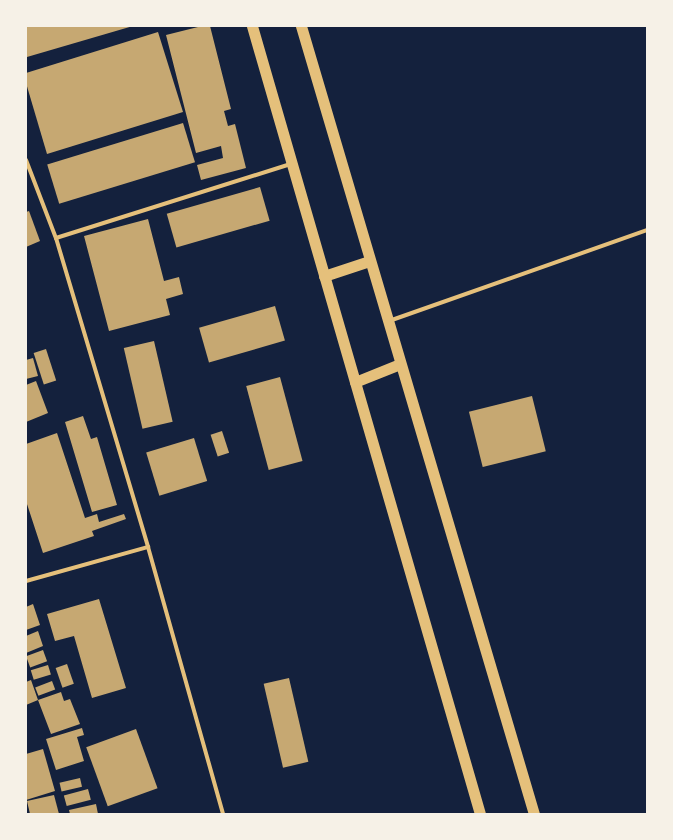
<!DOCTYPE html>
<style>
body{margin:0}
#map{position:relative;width:673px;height:840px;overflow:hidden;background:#14213d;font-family:Barlow,sans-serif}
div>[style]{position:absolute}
.building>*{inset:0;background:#c6a872;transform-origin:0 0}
.minor>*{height:4px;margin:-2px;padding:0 2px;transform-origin:2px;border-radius:2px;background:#e5c07b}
.trunk>*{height:11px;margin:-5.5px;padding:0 5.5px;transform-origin:5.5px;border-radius:5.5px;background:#e5c07b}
span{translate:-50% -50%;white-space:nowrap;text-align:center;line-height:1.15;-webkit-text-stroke:4px #f6f1e7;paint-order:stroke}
.frame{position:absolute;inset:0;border:27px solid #f6f1e7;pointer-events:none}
</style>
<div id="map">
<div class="building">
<div style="clip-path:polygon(26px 26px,133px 26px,27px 57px)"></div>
<div style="clip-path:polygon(202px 26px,210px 26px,231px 109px,224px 111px,228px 126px,235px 124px,246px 168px,201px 180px,197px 165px,223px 158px,221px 146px,196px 153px,166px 35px)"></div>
<div style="clip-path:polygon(158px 32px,183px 112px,47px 154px,26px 83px,26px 73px)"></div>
<div style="left:183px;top:123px;width:41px;height:142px;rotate:73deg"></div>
<div style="left:260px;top:187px;width:35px;height:97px;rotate:74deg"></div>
<div style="clip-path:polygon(29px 211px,40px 241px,26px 247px,26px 212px)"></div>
<div style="clip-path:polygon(148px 219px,164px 281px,179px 277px,183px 294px,166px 299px,170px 315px,109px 331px,84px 236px)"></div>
<div style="left:275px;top:306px;width:36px;height:79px;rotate:74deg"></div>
<div style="left:154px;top:341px;width:83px;height:31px;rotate:77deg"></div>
<div style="left:46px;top:349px;width:33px;height:13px;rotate:72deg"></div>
<div style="clip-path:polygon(33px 358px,38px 376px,26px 379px,26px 360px)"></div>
<div style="left:280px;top:377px;width:87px;height:35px;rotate:75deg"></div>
<div style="clip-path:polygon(36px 381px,48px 413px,26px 422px,26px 385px)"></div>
<div style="left:532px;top:396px;width:57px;height:65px;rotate:76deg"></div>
<div style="clip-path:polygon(83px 416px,91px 439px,97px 437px,117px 505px,92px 512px,65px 422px)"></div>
<div style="left:222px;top:431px;width:23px;height:12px;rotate:72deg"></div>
<div style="clip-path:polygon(57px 433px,85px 518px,97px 514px,99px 522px,124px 514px,126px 519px,92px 531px,94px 536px,43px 553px,26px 501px,26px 444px)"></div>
<div style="left:194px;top:438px;width:45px;height:50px;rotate:73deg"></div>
<div style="clip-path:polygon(99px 599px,126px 688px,92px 698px,74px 636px,55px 641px,47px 614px)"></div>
<div style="clip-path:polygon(33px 604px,40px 625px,26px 630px,26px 607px)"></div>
<div style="clip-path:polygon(38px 631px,43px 646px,26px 653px,26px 636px)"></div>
<div style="left:43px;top:650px;width:12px;height:18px;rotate:70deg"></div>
<div style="left:67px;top:664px;width:21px;height:12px;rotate:71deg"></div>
<div style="left:48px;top:665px;width:10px;height:18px;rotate:73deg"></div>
<div style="left:289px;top:678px;width:86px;height:26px;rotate:77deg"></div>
<div style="clip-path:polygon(31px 680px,38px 700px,61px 692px,64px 701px,70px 699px,80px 724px,51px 734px,38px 700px,26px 705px,26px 682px)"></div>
<div style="left:52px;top:681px;width:9px;height:18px;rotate:69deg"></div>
<div style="clip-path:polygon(82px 728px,84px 735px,77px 737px,84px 761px,56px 770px,46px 739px)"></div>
<div style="left:136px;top:729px;width:63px;height:53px;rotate:70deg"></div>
<div style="clip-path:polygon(43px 749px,55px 791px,26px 800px,26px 754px)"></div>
<div style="left:80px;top:778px;width:9px;height:21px;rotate:77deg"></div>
<div style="left:88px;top:789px;width:11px;height:25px;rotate:75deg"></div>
<div style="clip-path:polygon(54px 795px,59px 814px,30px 814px,27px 801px)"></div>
<div style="clip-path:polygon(96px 804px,98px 814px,70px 814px,69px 810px)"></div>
</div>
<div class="minor">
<div style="left:26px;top:160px;width:84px;rotate:69deg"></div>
<div style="left:56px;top:238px;width:322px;rotate:73.4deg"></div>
<div style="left:148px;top:547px;width:277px;rotate:74.3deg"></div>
<div style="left:56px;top:238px;width:246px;rotate:-17.5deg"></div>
<div style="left:389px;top:321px;width:274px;rotate:-19.4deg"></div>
<div style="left:26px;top:581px;width:127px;rotate:-15.6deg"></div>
</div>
<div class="trunk">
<div style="left:252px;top:26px;width:820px;rotate:73.86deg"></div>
<div style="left:301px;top:26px;width:822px;rotate:73.53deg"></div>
<div style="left:324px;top:276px;width:47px;rotate:-18.4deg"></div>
<div style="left:355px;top:382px;width:48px;rotate:-21.8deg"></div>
</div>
<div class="frame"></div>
</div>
